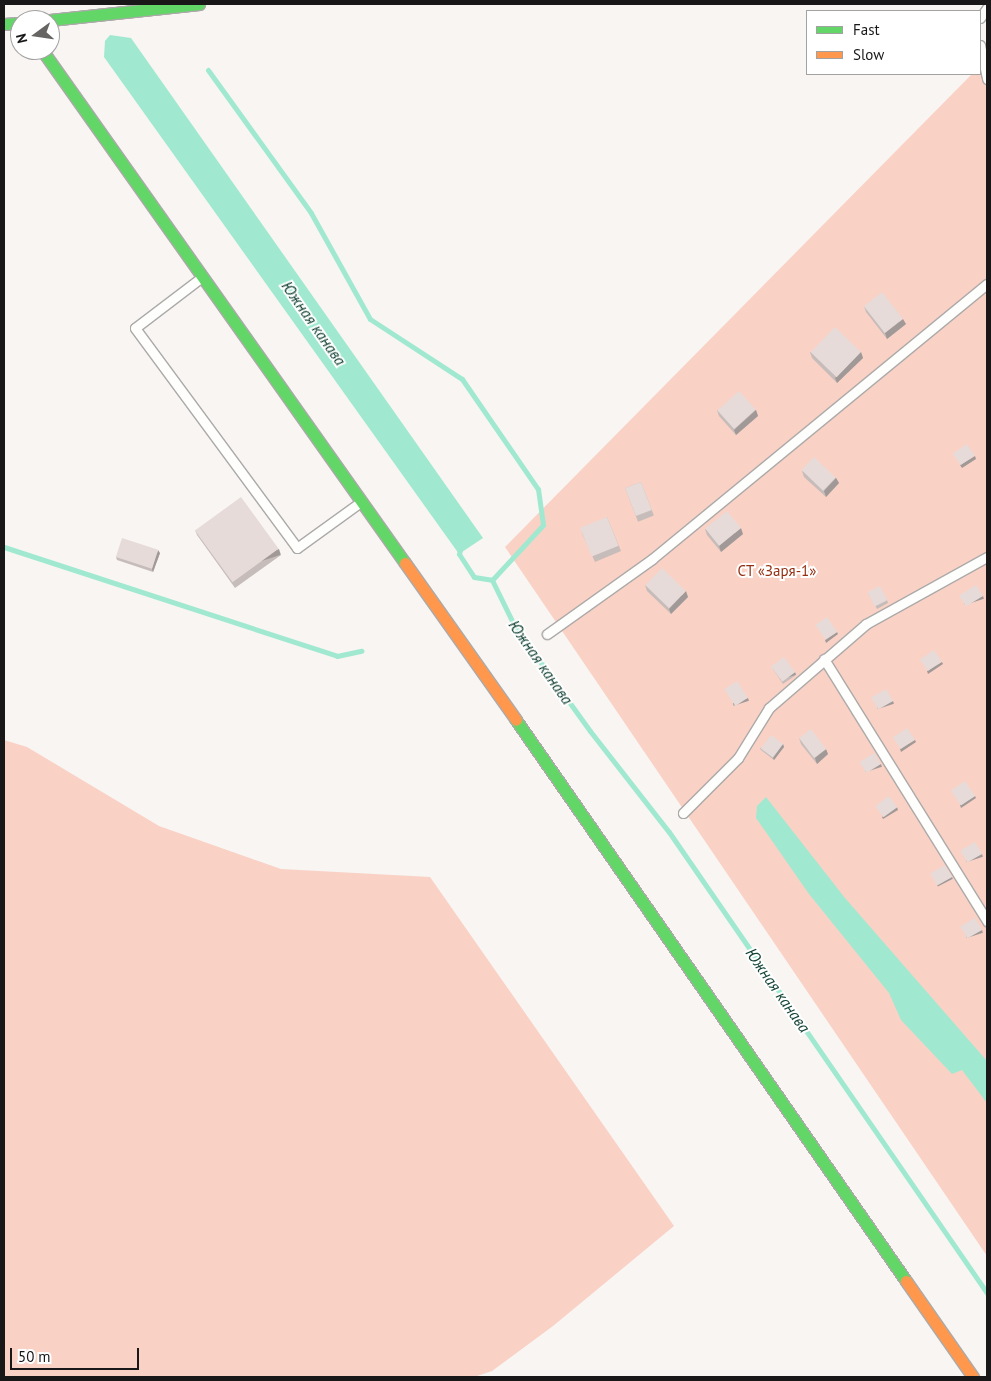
<!DOCTYPE html>
<meta charset="utf-8">
<style>
body{margin:0}
#map{position:relative;width:991px;height:1381px;overflow:hidden;background:#f8f5f3;font-family:"PT Sans",sans-serif}
div>[style]{position:absolute}
.green>*{inset:0;background:#fad1c5}
.water>*{inset:0;background:#a0e9d0}
.stream>*{height:5px;margin:-2.5px;padding:0 2.5px;transform-origin:2.5px;border-radius:2.5px;background:#a0e9d0}
.roads{filter:drop-shadow(1px 0 #acaaa9) drop-shadow(-1px 0 #acaaa9) drop-shadow(0 1px #acaaa9) drop-shadow(0 -1px #acaaa9)}
.lane>*{height:9px;margin:-4.5px;padding:0 4.5px;transform-origin:4.5px;border-radius:4.5px;background:#fefefd}
.fast>*{height:11px;margin:-5.5px;padding:0 5.5px;transform-origin:5.5px;border-radius:5.5px;background:#63d668}
.slow>*{height:11px;margin:-5.5px;padding:0 5.5px;transform-origin:5.5px;border-radius:5.5px;background:#ff974d}
.wall>*{inset:0;background:#c6bcba;transform-origin:0 0}
.shaded-wall>*{inset:0;background:#a19997;transform-origin:0 0}
.building>*{inset:0;background:#e6dbd8;transform-origin:0 0}
span{translate:-50% -50%;white-space:nowrap;text-align:center;line-height:1.15;-webkit-text-stroke:4px #fff;paint-order:stroke}
.park-label{font-size:15px;color:#942f11}
.water-label{font-size:16px;color:#134234;font-style:italic}
.frame{position:absolute;inset:0;border:5px solid #191717;pointer-events:none}
.legend{position:absolute;left:806px;top:10px;width:175px;height:65px;box-sizing:border-box;background:#fff;border:1px solid #a3a2a2;margin:0;padding:6px 9px;list-style:none;font-size:15px;color:#191717}
.legend li{display:flex;align-items:center;gap:10px;height:25px}
.legend b{width:25px;border:1px solid #a3a2a2}
.north{position:absolute;left:10px;top:10px;width:50px;height:50px;box-sizing:border-box;background:#fff;border:1px solid #a3a2a2;border-radius:50%;rotate:256deg;font-size:14px;font-weight:700;line-height:20px;text-align:center;color:#191717}
.north::after{content:'';display:block;margin:auto;width:18px;height:22px;background:#676564;clip-path:polygon(50% 0,100% 100%,50% 72%,0 100%)}
.scale{position:absolute;left:10px;top:1348px;width:129px;height:22px;box-sizing:border-box;border:2px solid #191717;border-top:0;padding-left:6px;font-size:15px;line-height:18px;white-space:nowrap;color:#191717;-webkit-text-stroke:4px #fff;paint-order:stroke}
</style>
<div id="map">
<div class="green">
<div style="clip-path:polygon(983px 62px,987px 65px,987px 1256px,505px 547px,972px 74px,980px 74px,980px 66px)"></div>
<div style="clip-path:polygon(4px 740px,27px 747px,159px 826px,281px 869px,430px 877px,674px 1226px,553px 1326px,492px 1371px,474px 1377px,4px 1377px)"></div>
</div>
<div class="water">
<div style="clip-path:polygon(110px 35px,131px 38px,483px 538px,459px 554px,104px 57px,105px 41px)"></div>
<div style="clip-path:polygon(766px 797px,845px 898px,987px 1061px,987px 1103px,962px 1070px,952px 1074px,901px 1020px,889px 993px,809px 894px,756px 818px,757px 806px)"></div>
</div>
<div class="stream">
<div style="left:208px;top:70px;width:176px;rotate:54.2deg"></div>
<div style="left:311px;top:213px;width:121px;rotate:60.9deg"></div>
<div style="left:370px;top:319px;width:110px;rotate:33.1deg"></div>
<div style="left:462px;top:379px;width:134px;rotate:55.4deg"></div>
<div style="left:538px;top:489px;width:36px;rotate:82deg"></div>
<div style="left:543px;top:525px;width:75px;rotate:132.8deg"></div>
<div style="left:4px;top:547px;width:350px;rotate:18.1deg"></div>
<div style="left:337px;top:656px;width:25px;rotate:-12deg"></div>
<div style="left:460px;top:550px;width:4px;rotate:104deg"></div>
<div style="left:459px;top:554px;width:27px;rotate:57deg"></div>
<div style="left:474px;top:577px;width:18px;rotate:9deg"></div>
<div style="left:492px;top:580px;width:52px;rotate:63.9deg"></div>
<div style="left:515px;top:627px;width:128px;rotate:54.2deg"></div>
<div style="left:590px;top:731px;width:128px;rotate:52deg"></div>
<div style="left:669px;top:832px;width:560px;rotate:55.4deg"></div>
</div>
<div class="roads">
<div class="lane">
<div style="left:980px;top:18px;width:12px;rotate:-55deg"></div>
<div style="left:980px;top:45px;width:35px;rotate:78deg"></div>
<div style="left:202px;top:277px;width:84px;rotate:142.7deg"></div>
<div style="left:135px;top:328px;width:273px;rotate:53.6deg"></div>
<div style="left:297px;top:548px;width:80px;rotate:-35.9deg"></div>
<div style="left:547px;top:634px;width:129px;rotate:-35.5deg"></div>
<div style="left:652px;top:559px;width:433px;rotate:-39.4deg"></div>
<div style="left:824px;top:659px;width:309px;rotate:58.1deg"></div>
<div style="left:683px;top:813px;width:78px;rotate:-45deg"></div>
<div style="left:738px;top:758px;width:59px;rotate:-58.2deg"></div>
<div style="left:769px;top:708px;width:128px;rotate:-40.9deg"></div>
<div style="left:866px;top:624px;width:138px;rotate:-29deg"></div>
</div>
<div class="fast">
<div style="left:50px;top:20px;width:150px;rotate:-6.1deg"></div>
<div style="left:4px;top:24px;width:16px;rotate:-4deg"></div>
<div style="left:42px;top:50px;width:628px;rotate:54.72deg"></div>
<div style="left:516px;top:720px;width:683px;rotate:55.19deg"></div>
</div>
<div class="slow">
<div style="left:405px;top:563px;width:192px;rotate:54.7deg"></div>
<div style="left:906px;top:1281px;width:117px;rotate:55.1deg"></div>
</div>
</div>
<div class="wall">
<div style="clip-path:polygon(864px 306px,906px 324px,887px 339px,866px 312px)"></div>
<div style="clip-path:polygon(810px 352px,861px 352px,863px 358px,837px 383px,812px 358px)"></div>
<div style="clip-path:polygon(717px 410px,756px 410px,758px 416px,736px 435px,719px 416px)"></div>
<div style="clip-path:polygon(802px 471px,836px 478px,839px 483px,826px 497px,804px 477px)"></div>
<div style="left:641px;top:482px;width:36px;height:17px;rotate:69deg"></div>
<div style="clip-path:polygon(607px 517px,621px 551px,595px 562px,582px 533px)"></div>
<div style="clip-path:polygon(705px 529px,743px 534px,721px 552px,707px 535px)"></div>
<div style="clip-path:polygon(195px 530px,281px 555px,235px 588px,197px 535px)"></div>
<div style="clip-path:polygon(160px 553px,153px 572px,117px 560px,116px 557px)"></div>
<div style="clip-path:polygon(645px 585px,688px 597px,671px 614px,647px 591px)"></div>
<div style="clip-path:polygon(868px 593px,887px 600px,888px 603px,877px 609px)"></div>
<div style="clip-path:polygon(772px 667px,795px 672px,796px 675px,783px 684px,773px 669px)"></div>
<div style="clip-path:polygon(799px 738px,828px 754px,817px 764px,801px 744px)"></div>
<div style="clip-path:polygon(783px 744px,784px 747px,774px 760px,761px 750px,760px 748px)"></div>
</div>
<div class="shaded-wall">
<div style="clip-path:polygon(903px 319px,906px 324px,887px 339px,885px 333px)"></div>
<div style="clip-path:polygon(861px 352px,863px 358px,837px 383px,835px 378px)"></div>
<div style="clip-path:polygon(756px 410px,758px 416px,736px 435px,734px 430px)"></div>
<div style="clip-path:polygon(975px 456px,976px 459px,962px 468px,960px 465px)"></div>
<div style="clip-path:polygon(836px 478px,839px 483px,826px 497px,824px 491px)"></div>
<div style="clip-path:polygon(741px 528px,743px 534px,721px 552px,719px 546px)"></div>
<div style="left:279px;top:549px;width:6px;height:57px;rotate:72deg"></div>
<div style="clip-path:polygon(158px 550px,160px 553px,153px 572px,152px 569px)"></div>
<div style="clip-path:polygon(686px 591px,688px 597px,671px 614px,669px 609px)"></div>
<div style="left:983px;top:596px;width:3px;height:20px;rotate:72deg"></div>
<div style="clip-path:polygon(837px 632px,838px 634px,826px 643px,825px 640px)"></div>
<div style="clip-path:polygon(942px 662px,943px 664px,928px 674px,927px 671px)"></div>
<div style="left:795px;top:672px;width:3px;height:16px;rotate:72deg"></div>
<div style="left:748px;top:698px;width:3px;height:16px;rotate:72deg"></div>
<div style="left:893px;top:701px;width:3px;height:17px;rotate:72deg"></div>
<div style="clip-path:polygon(915px 740px,916px 742px,901px 752px,900px 749px)"></div>
<div style="clip-path:polygon(783px 744px,784px 747px,774px 760px,773px 758px)"></div>
<div style="clip-path:polygon(826px 749px,828px 754px,817px 764px,815px 758px)"></div>
<div style="left:881px;top:764px;width:3px;height:17px;rotate:72deg"></div>
<div style="clip-path:polygon(975px 796px,976px 798px,961px 808px,960px 805px)"></div>
<div style="clip-path:polygon(897px 807px,898px 810px,883px 819px,882px 817px)"></div>
<div style="left:982px;top:854px;width:3px;height:17px;rotate:72deg"></div>
<div style="left:952px;top:877px;width:2px;height:17px;rotate:63deg"></div>
<div style="left:982px;top:930px;width:3px;height:17px;rotate:72deg"></div>
</div>
<div class="building">
<div style="left:882px;top:292px;width:34px;height:23px;rotate:52deg"></div>
<div style="left:835px;top:327px;width:36px;height:35px;rotate:44deg"></div>
<div style="left:739px;top:391px;width:25px;height:29px;rotate:48deg"></div>
<div style="left:967px;top:444px;width:14px;height:17px;rotate:56deg"></div>
<div style="left:814px;top:457px;width:30px;height:18px;rotate:44deg"></div>
<div style="left:641px;top:482px;width:30px;height:17px;rotate:69deg"></div>
<div style="left:241px;top:497px;width:64px;height:57px;rotate:54deg"></div>
<div style="left:727px;top:511px;width:22px;height:28px;rotate:51deg"></div>
<div style="left:607px;top:517px;width:31px;height:29px;rotate:68deg"></div>
<div style="left:122px;top:538px;width:38px;height:20px;rotate:18deg"></div>
<div style="left:662px;top:568px;width:33px;height:24px;rotate:44deg"></div>
<div style="left:976px;top:585px;width:13px;height:20px;rotate:58deg"></div>
<div style="left:880px;top:586px;width:16px;height:14px;rotate:63deg"></div>
<div style="left:827px;top:617px;width:18px;height:14px;rotate:56deg"></div>
<div style="left:934px;top:650px;width:14px;height:17px;rotate:56deg"></div>
<div style="left:784px;top:657px;width:19px;height:16px;rotate:54deg"></div>
<div style="left:737px;top:681px;width:20px;height:15px;rotate:57deg"></div>
<div style="left:886px;top:689px;width:14px;height:17px;rotate:60deg"></div>
<div style="left:907px;top:728px;width:14px;height:17px;rotate:56deg"></div>
<div style="left:811px;top:729px;width:25px;height:15px;rotate:53deg"></div>
<div style="left:771px;top:735px;width:15px;height:17px;rotate:37deg"></div>
<div style="left:874px;top:753px;width:13px;height:17px;rotate:58deg"></div>
<div style="left:965px;top:781px;width:18px;height:17px;rotate:56deg"></div>
<div style="left:889px;top:796px;width:14px;height:17px;rotate:54deg"></div>
<div style="left:975px;top:842px;width:14px;height:17px;rotate:60deg"></div>
<div style="left:945px;top:865px;width:14px;height:17px;rotate:60deg"></div>
<div style="left:975px;top:918px;width:14px;height:17px;rotate:60deg"></div>
</div>
<div class="park-label">
<span style="left:777px;top:571px">СТ «Заря-1»</span>
</div>
<div class="water-label">
<span style="left:314px;top:323px;rotate:55deg">Южная канава</span>
<span style="left:541px;top:662px;rotate:55deg">Южная канава</span>
<span style="left:778px;top:990px;rotate:55deg">Южная канава</span>
</div>
<div class="frame"></div>
<ul class="legend">
<li><b style="height:6px;background:#63d668"></b>Fast</li>
<li><b style="height:6px;background:#ff974d"></b>Slow</li>
</ul>
<div class="north">N</div>
<div class="scale">50 m</div>
</div>
